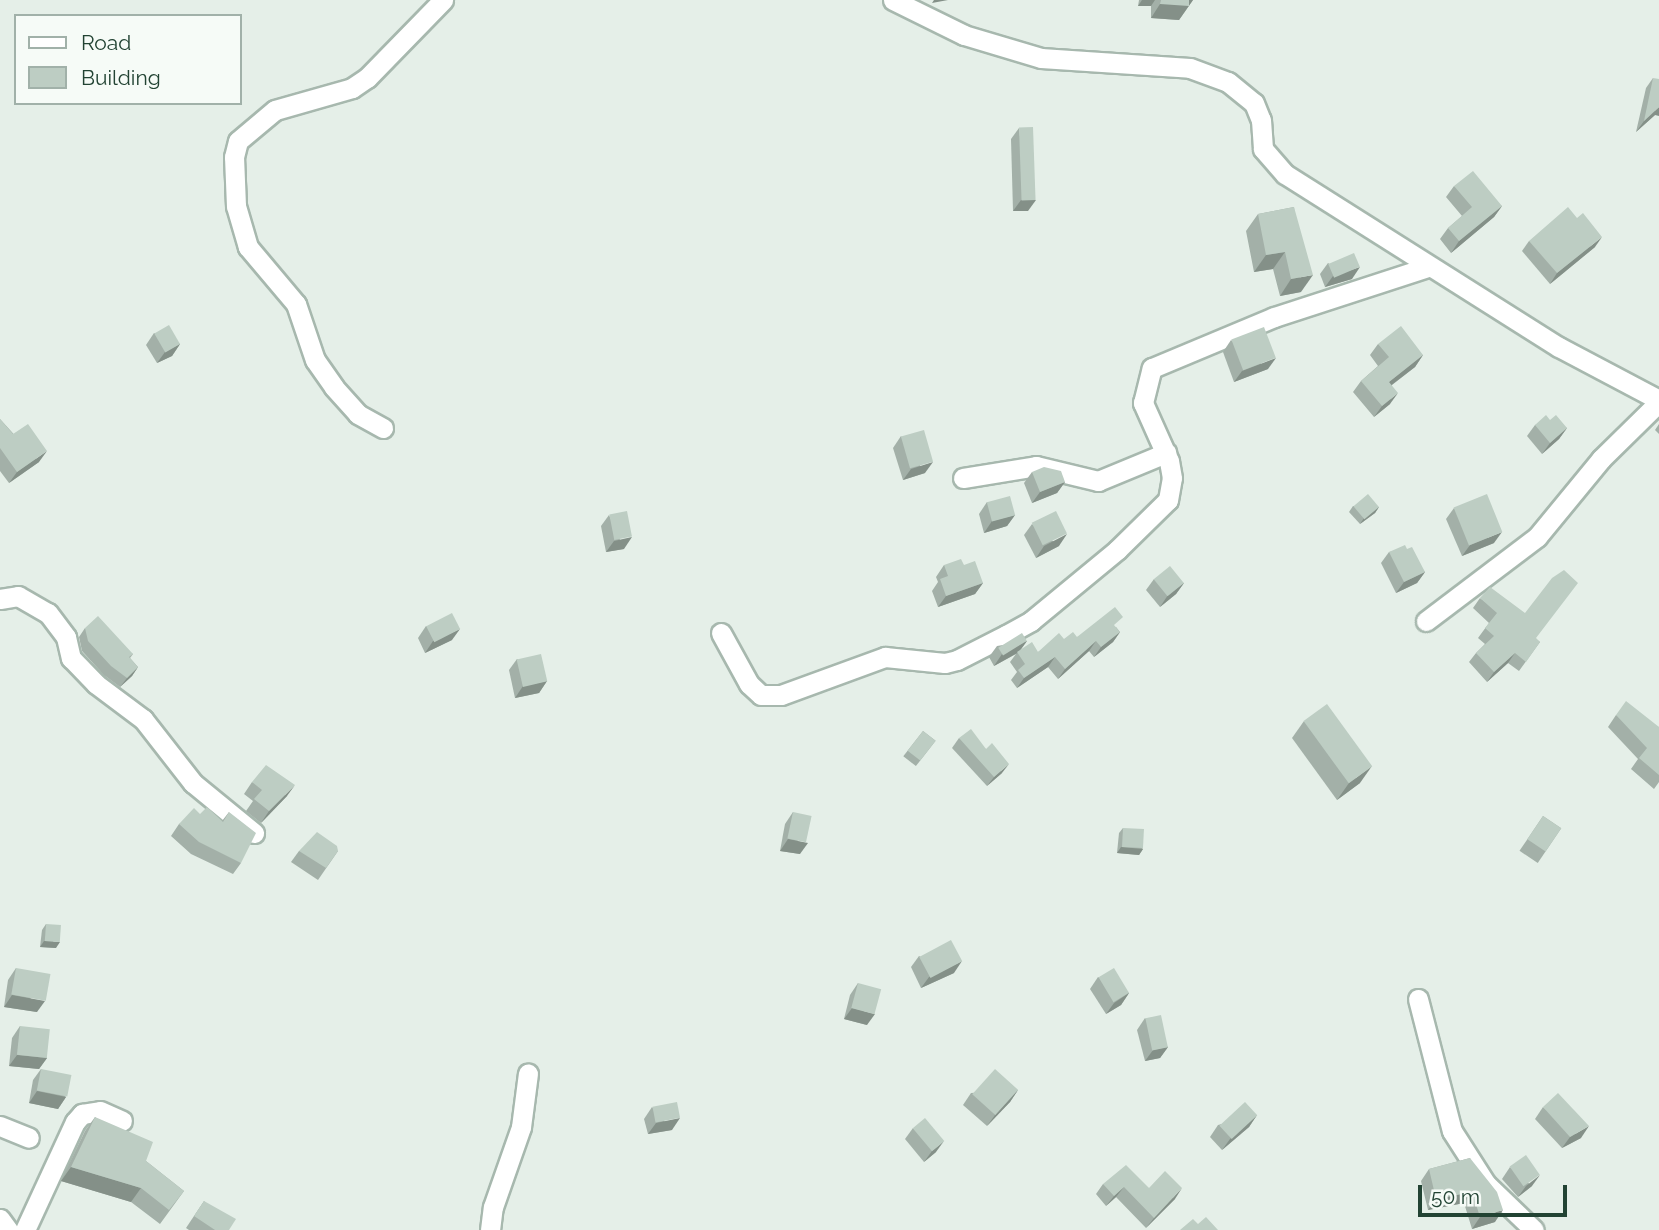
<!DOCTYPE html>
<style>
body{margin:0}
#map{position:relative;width:1659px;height:1230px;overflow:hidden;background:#e5efe8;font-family:Raleway,sans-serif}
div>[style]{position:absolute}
.roads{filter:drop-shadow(2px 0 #a7b8ae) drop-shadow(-2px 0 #a7b8ae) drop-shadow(0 2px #a7b8ae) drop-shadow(0 -2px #a7b8ae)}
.street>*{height:19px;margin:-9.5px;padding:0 9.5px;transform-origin:9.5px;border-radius:9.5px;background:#fff}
.wall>*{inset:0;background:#a3b0a8;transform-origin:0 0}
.shaded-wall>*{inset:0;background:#849088}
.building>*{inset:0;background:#bdcdc3;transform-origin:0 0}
span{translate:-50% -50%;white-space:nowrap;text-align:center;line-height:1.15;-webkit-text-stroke:6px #f6fbf7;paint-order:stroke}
.legend{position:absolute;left:14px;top:14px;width:228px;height:91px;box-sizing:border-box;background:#f6fbf7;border:2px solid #a1b1a9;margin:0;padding:9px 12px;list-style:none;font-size:21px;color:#224333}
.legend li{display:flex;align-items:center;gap:14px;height:35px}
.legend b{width:35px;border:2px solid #a1b1a9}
.scale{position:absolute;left:1418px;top:1185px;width:149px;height:32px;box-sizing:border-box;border:4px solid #224333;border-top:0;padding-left:9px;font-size:21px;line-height:24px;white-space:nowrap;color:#224333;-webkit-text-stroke:5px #f6fbf7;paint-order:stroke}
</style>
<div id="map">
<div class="roads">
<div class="street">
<div style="left:893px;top:0;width:79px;rotate:26.2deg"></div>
<div style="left:964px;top:35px;width:80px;rotate:16.6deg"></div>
<div style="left:1041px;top:58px;width:149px;rotate:3.8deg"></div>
<div style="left:1190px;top:68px;width:40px;rotate:20.2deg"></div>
<div style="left:1228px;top:82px;width:33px;rotate:39deg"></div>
<div style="left:1254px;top:103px;width:18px;rotate:68deg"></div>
<div style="left:1261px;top:120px;width:29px;rotate:86deg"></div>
<div style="left:1263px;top:149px;width:33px;rotate:49deg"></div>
<div style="left:1285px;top:174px;width:324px;rotate:32.3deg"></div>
<div style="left:1559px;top:347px;width:113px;rotate:27.9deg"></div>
<div style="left:383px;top:428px;width:29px;rotate:-151deg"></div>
<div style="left:358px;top:414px;width:36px;rotate:-132deg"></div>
<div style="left:334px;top:387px;width:33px;rotate:-125deg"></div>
<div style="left:315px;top:360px;width:59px;rotate:-108.7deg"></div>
<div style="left:296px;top:304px;width:75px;rotate:-130.1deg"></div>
<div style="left:248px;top:247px;width:43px;rotate:-106.3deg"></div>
<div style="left:236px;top:206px;width:49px;rotate:-92.3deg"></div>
<div style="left:234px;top:157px;width:16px;rotate:-76deg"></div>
<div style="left:238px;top:141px;width:48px;rotate:-40deg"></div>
<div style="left:275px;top:110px;width:80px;rotate:-15.9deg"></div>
<div style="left:352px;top:88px;width:18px;rotate:-34deg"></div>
<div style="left:367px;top:78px;width:109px;rotate:-45.7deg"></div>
<div style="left:963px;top:478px;width:74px;rotate:-9.3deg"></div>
<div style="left:1036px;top:466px;width:64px;rotate:13.6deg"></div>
<div style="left:1098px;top:481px;width:74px;rotate:-22.4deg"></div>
<div style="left:0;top:599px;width:18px;rotate:-9deg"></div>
<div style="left:18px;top:596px;width:34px;rotate:30deg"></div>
<div style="left:48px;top:613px;width:30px;rotate:53deg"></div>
<div style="left:66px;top:637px;width:22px;rotate:77deg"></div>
<div style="left:71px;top:658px;width:36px;rotate:46deg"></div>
<div style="left:96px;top:684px;width:59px;rotate:36.7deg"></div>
<div style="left:143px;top:719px;width:81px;rotate:52deg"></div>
<div style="left:193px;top:783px;width:79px;rotate:39.3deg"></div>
<div style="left:1426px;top:621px;width:139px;rotate:-37.1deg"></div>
<div style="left:1537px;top:537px;width:101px;rotate:-50.6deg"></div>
<div style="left:1601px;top:459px;width:81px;rotate:-44.5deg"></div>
<div style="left:721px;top:633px;width:58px;rotate:61.2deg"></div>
<div style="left:749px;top:684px;width:16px;rotate:43deg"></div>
<div style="left:761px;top:695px;width:20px"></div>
<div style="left:781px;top:695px;width:111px;rotate:-20.1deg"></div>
<div style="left:885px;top:657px;width:60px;rotate:5.7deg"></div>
<div style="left:945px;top:663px;width:12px;rotate:-14deg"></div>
<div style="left:957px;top:660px;width:55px;rotate:-27deg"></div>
<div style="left:1006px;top:635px;width:29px;rotate:-29deg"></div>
<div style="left:1031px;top:621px;width:112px;rotate:-39.5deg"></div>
<div style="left:1117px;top:550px;width:71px;rotate:-44.4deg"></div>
<div style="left:1168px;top:500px;width:22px;rotate:-80deg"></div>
<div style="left:1172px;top:478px;width:17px;rotate:-100deg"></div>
<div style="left:1169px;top:461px;width:64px;rotate:-114.1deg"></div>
<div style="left:1143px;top:403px;width:36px;rotate:-76deg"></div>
<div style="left:1152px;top:368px;width:132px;rotate:-22.7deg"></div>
<div style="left:1274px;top:317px;width:162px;rotate:-18deg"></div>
<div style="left:1418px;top:999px;width:136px;rotate:75.6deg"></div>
<div style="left:1452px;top:1131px;width:63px;rotate:57.3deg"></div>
<div style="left:1486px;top:1184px;width:66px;rotate:43.8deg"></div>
<div style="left:0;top:1126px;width:31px;rotate:22deg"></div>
<div style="left:0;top:1219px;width:14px;rotate:54deg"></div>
<div style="left:25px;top:1230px;width:119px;rotate:-65.2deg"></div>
<div style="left:75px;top:1122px;width:11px;rotate:-49deg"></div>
<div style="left:82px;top:1114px;width:18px;rotate:-9deg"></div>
<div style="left:100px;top:1111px;width:24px;rotate:24deg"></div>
<div style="left:490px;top:1230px;width:23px;rotate:-83deg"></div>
<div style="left:493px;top:1207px;width:85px;rotate:-70.7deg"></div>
<div style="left:521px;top:1127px;width:54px;rotate:-82.6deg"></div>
</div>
</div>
<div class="wall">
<div style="clip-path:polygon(1139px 0,1193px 0,1179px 20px,1151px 18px,1151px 6px,1138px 6px)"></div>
<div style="clip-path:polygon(1653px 78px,1655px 115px,1636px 132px,1646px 88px)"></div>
<div style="clip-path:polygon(1019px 128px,1028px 211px,1013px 211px,1011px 139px)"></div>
<div style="clip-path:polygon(1454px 186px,1502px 206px,1494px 217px,1451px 253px,1440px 239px,1448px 228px,1462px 216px,1446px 197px)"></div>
<div style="clip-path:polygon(1294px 207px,1301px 292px,1280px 296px,1273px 269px,1254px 272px,1246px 231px,1258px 214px)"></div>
<div style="clip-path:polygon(1529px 241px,1595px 247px,1550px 284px,1522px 251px)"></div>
<div style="clip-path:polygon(1328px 263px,1352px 279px,1325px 287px,1320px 274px)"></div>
<div style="clip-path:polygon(154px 333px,180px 344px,172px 356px,157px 363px,146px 345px)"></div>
<div style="clip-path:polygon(1231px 340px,1268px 369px,1234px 382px,1223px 352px)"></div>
<div style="clip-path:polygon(1378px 344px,1423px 355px,1415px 367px,1392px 385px,1390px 404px,1374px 417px,1353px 392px,1361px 381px,1378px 366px,1370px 355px)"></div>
<div style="clip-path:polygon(0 419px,39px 462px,9px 483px,0 471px)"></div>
<div style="clip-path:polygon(1550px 420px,1567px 428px,1559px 439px,1542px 454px,1527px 436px,1535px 425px)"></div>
<div style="clip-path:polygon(1659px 424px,1659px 434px,1655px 430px)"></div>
<div style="clip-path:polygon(901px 436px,925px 473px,903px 480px,893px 448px)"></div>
<div style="clip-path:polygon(1032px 472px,1065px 482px,1057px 493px,1032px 503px,1024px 483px)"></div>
<div style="clip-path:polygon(987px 502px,1015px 515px,1007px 526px,984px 533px,979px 514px)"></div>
<div style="clip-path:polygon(1353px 506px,1379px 507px,1375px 513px,1360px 524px,1349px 512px)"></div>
<div style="clip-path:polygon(1454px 508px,1494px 543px,1462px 556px,1446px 519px)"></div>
<div style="clip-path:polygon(609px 515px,624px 549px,606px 552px,601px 526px)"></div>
<div style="clip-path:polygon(1032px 524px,1059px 546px,1036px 558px,1024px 535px)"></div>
<div style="clip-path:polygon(1407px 549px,1425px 572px,1417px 583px,1396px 593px,1381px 563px,1389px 552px)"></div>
<div style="clip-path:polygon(944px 565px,964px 565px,983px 583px,975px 594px,938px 607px,932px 591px,938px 582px,936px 577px)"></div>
<div style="clip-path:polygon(1154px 579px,1184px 583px,1176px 594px,1160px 607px,1146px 590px)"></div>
<div style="clip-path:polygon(1480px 598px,1540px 642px,1519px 671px,1508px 663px,1487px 682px,1469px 662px,1476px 653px,1485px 644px,1478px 638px,1489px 623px,1473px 608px)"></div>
<div style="clip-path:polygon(426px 626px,452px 640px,425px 653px,418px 638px)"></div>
<div style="clip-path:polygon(1116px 627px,1120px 632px,1113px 642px,1094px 657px,1089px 651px,1058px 679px,1048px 667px,1017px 688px,1011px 680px,1017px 672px,1010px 662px,1016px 654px,994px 666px,989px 657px,997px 646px,1027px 641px,1020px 650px,1038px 652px,1064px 639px,1077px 637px)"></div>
<div style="clip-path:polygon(85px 628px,133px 654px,130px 658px,138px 667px,132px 676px,120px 687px,104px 675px,82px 651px,79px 637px)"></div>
<div style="clip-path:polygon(517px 659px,547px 681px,539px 693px,515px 698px,509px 670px)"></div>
<div style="clip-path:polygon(1616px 715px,1659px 727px,1659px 782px,1654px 789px,1631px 769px,1638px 759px,1608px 727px)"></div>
<div style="clip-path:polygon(1304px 721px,1360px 783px,1337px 800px,1292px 738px)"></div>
<div style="left:923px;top:731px;width:16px;height:32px;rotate:38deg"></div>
<div style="clip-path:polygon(959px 738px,986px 749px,1002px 773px,987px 786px,952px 748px)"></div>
<div style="clip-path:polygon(252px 782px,287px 796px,261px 823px,246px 811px,253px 801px,244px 794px)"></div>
<div style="clip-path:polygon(229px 812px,241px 863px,233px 874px,191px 854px,171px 836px,179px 824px,200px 814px,222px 821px)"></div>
<div style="clip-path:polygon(793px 812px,800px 854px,780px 851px,785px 824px)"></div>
<div style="left:1543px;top:816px;width:22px;height:42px;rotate:34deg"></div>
<div style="clip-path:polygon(1123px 828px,1143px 849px,1139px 855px,1117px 853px,1119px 833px)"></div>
<div style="clip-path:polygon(299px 851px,338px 851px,318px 880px,291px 862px)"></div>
<div style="clip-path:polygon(46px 924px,56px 948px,40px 947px,42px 930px)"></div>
<div style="clip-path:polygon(919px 956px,954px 973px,921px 988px,911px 967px)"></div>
<div style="clip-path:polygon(16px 968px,37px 1012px,4px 1007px,8px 980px)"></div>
<div style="clip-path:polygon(1098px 977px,1129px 993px,1121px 1005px,1106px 1014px,1090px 989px)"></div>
<div style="clip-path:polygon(858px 983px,867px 1025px,844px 1019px,850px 995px)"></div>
<div style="clip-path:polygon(1145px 1018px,1168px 1047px,1160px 1058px,1145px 1061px,1137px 1030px)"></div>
<div style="clip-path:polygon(20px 1026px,47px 1058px,39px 1069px,9px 1066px,12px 1038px)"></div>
<div style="clip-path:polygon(41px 1069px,66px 1097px,58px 1109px,29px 1103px,33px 1080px)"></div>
<div style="clip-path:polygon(1018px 1090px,1010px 1102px,987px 1126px,963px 1105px,971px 1093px)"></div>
<div style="clip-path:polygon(652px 1107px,672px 1130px,648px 1134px,644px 1119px)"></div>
<div style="clip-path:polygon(1543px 1107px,1581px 1138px,1562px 1148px,1535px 1119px)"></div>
<div style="clip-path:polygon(1257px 1115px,1249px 1127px,1222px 1150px,1210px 1137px,1218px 1125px)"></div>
<div style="clip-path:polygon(95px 1117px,146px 1161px,184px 1191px,160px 1224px,131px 1202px,61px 1181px,85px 1131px)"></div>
<div style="clip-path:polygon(913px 1128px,936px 1152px,924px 1162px,905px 1139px)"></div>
<div style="clip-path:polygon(1470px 1158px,1495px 1222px,1472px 1229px,1464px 1203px,1428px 1210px,1421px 1181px,1429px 1169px)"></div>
<div style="clip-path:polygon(1510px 1167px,1532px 1186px,1518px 1197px,1502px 1179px)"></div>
<div style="clip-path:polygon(1103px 1184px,1149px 1188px,1175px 1199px,1146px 1228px,1116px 1197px,1106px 1206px,1096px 1194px)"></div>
<div style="clip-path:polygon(204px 1201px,229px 1230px,189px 1230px,186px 1228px)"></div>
</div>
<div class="shaded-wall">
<div style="clip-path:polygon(934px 0,948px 0,932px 3px)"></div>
<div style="clip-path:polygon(1142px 0,1155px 0,1151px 6px,1138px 6px)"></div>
<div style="clip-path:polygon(1187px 0,1193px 0,1179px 20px,1151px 18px,1160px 4px)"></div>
<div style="clip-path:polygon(1659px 107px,1659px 116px,1655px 115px,1636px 132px,1644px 121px)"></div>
<div style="clip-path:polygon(1021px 200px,1036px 200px,1028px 211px,1013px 211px)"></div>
<div style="clip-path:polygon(1502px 206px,1494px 217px,1451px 253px,1459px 241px)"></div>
<div style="clip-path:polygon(1602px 237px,1595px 247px,1550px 284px,1557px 273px)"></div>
<div style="clip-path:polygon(1285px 252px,1273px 269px,1254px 272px,1266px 255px)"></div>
<div style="clip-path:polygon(1360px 267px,1352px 279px,1325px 287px,1333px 276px)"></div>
<div style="clip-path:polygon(1313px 275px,1301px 292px,1280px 296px,1291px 279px)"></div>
<div style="clip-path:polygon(180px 344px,172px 356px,157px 363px,165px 352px)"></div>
<div style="clip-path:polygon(1423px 355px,1415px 367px,1381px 393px,1389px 382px)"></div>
<div style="clip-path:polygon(1276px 358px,1268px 369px,1234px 382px,1242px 371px)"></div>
<div style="clip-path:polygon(1398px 393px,1390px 404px,1374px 417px,1382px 406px)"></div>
<div style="clip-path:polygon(1567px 428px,1559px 439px,1542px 454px,1550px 443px)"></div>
<div style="clip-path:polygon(47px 451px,39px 462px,9px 483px,17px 472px)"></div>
<div style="clip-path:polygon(933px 462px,925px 473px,903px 480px,911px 469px)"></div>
<div style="clip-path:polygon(1065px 482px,1057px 493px,1032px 503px,1040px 492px)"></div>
<div style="clip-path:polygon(1379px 507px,1375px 513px,1360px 524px,1364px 518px)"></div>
<div style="clip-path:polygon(1015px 515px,1007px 526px,984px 533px,992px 521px)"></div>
<div style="clip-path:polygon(1502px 532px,1494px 543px,1462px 556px,1470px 545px)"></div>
<div style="clip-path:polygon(1067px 534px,1059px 546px,1036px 558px,1044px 546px)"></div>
<div style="clip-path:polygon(632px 537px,624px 549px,606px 552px,614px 541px)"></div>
<div style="clip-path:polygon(1425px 572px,1417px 583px,1396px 593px,1404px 582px)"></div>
<div style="clip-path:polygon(983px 583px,975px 594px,938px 607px,946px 596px)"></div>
<div style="clip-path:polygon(1184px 583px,1176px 594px,1160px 607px,1168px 595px)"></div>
<div style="clip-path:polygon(460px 629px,452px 640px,425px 653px,433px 641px)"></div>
<div style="clip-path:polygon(1120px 632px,1113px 642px,1094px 657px,1101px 647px)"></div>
<div style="clip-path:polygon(1027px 641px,1019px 652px,994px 666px,1002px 654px)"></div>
<div style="clip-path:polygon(1096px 641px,1089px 651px,1058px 679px,1065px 669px)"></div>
<div style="clip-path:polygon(1515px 653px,1508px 663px,1487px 682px,1494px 672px)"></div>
<div style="clip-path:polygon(1055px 657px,1048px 667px,1017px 688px,1024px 678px)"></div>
<div style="clip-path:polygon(138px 667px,132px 676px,120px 687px,127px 678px)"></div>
<div style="clip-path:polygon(547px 681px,539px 693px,515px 698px,523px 686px)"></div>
<div style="clip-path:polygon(1009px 764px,1002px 773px,987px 786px,994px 777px)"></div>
<div style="clip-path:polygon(1372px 766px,1360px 783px,1337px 800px,1349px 783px)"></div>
<div style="clip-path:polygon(295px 785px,287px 796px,261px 823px,269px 811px)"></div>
<div style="clip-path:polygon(788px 839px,808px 843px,800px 854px,780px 851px)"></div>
<div style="clip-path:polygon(1121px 847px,1143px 849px,1139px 855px,1117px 853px)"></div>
<div style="clip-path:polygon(44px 941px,60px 942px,56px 948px,40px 947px)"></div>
<div style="clip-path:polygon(962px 961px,954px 973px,921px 988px,929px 977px)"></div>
<div style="clip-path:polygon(1129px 993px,1121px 1005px,1106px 1014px,1114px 1003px)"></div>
<div style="clip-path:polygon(12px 995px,45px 1001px,37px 1012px,4px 1007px)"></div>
<div style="clip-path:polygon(852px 1008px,875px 1014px,867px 1025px,844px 1019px)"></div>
<div style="clip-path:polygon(1168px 1047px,1160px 1058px,1145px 1061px,1153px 1050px)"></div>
<div style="clip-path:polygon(17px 1055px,47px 1058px,39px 1069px,9px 1066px)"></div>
<div style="clip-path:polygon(1018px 1090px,1010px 1102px,987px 1126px,995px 1115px)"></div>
<div style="clip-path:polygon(37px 1091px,66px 1097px,58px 1109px,29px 1103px)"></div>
<div style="clip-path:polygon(1257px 1115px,1249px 1127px,1222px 1150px,1230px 1139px)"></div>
<div style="clip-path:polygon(680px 1118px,672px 1130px,648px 1134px,656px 1123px)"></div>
<div style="clip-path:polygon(1589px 1126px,1581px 1138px,1562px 1148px,1570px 1137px)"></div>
<div style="clip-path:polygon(944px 1141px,936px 1152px,924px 1162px,932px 1151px)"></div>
<div style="clip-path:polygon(71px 1167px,141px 1188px,131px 1202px,61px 1181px)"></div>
<div style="clip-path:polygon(1540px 1175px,1532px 1186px,1518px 1197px,1526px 1186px)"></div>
<div style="clip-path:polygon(1124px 1187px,1116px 1197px,1106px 1206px,1114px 1196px)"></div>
<div style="clip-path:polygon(1182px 1188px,1175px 1199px,1146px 1228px,1154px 1218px)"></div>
<div style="clip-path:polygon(1472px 1192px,1464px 1203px,1428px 1210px,1436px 1199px)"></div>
<div style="clip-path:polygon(1503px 1210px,1495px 1222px,1472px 1229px,1480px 1217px)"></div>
</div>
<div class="building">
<div style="clip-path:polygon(1161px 0,1189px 0,1189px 6px,1160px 4px)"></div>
<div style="clip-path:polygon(1653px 78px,1659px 79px,1659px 107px,1644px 121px)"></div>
<div style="left:1033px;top:127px;width:73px;height:14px;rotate:88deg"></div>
<div style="clip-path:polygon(1473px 171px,1502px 206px,1459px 241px,1448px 228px,1472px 207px,1454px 186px)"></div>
<div style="clip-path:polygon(1294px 207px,1313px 275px,1291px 279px,1285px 252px,1266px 255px,1258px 214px)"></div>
<div style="clip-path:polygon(1568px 207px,1577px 218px,1583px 213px,1602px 237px,1557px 273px,1529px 241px)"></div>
<div style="left:1354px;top:253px;width:15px;height:28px;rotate:67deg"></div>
<div style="left:169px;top:325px;width:22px;height:17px;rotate:60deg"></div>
<div style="clip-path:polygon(1401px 326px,1423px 355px,1389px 382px,1398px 393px,1382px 406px,1361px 381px,1389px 357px,1378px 344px)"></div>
<div style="left:1264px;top:327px;width:33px;height:35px;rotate:69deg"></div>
<div style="clip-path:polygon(1546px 415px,1550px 420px,1556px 415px,1567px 428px,1550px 443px,1535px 425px)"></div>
<div style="clip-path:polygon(0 419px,13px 434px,28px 424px,47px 451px,17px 472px,0 448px)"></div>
<div style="left:924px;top:430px;width:33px;height:24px;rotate:74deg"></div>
<div style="clip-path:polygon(1044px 467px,1061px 471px,1065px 482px,1040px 492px,1032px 472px)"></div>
<div style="left:1368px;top:494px;width:17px;height:19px;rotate:50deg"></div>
<div style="left:1487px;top:494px;width:41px;height:36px;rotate:68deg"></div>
<div style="left:1010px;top:496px;width:20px;height:24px;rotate:75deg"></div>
<div style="left:627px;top:511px;width:26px;height:18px;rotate:79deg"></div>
<div style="left:1056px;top:511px;width:25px;height:27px;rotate:64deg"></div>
<div style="clip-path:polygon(1405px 545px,1407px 549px,1412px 547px,1425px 572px,1404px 582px,1389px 552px)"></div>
<div style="clip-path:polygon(961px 559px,964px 565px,975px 561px,983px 583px,946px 596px,940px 579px,948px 576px,944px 565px)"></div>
<div style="left:1170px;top:566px;width:22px;height:21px;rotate:51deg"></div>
<div style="clip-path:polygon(1564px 570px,1578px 583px,1536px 638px,1540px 642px,1526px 662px,1515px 653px,1494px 672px,1476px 653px,1494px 636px,1485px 628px,1497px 613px,1480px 598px,1490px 587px,1525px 613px,1552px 578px)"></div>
<div style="clip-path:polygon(1115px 607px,1123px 617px,1114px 625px,1120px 632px,1101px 647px,1096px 641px,1065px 669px,1055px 657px,1024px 678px,1018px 670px,1025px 664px,1017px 652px,1032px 642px,1038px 652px,1059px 633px,1064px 639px,1073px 632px,1077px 637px)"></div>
<div style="left:452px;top:613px;width:18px;height:29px;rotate:63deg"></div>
<div style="clip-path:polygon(98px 616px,133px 654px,129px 657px,138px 667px,127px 678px,111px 666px,88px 641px,85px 628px)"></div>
<div style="left:1022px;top:633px;width:9px;height:28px;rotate:58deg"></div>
<div style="left:541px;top:654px;width:28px;height:25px;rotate:77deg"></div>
<div style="clip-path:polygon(1626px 701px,1659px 727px,1659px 775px,1639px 758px,1647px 748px,1616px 715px)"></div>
<div style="left:1327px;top:704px;width:77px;height:29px;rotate:54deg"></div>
<div style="clip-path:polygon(971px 729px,986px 749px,992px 743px,1009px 764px,994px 777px,959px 738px)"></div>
<div style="left:923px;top:731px;width:16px;height:25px;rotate:38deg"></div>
<div style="clip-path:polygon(266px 765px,295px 785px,269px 811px,254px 799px,262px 790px,252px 782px)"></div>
<div style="clip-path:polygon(207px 807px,223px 822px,229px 812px,256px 833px,241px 863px,199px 842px,179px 824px,194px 808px,200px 814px)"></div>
<div style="left:793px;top:812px;width:19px;height:27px;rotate:12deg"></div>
<div style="left:1543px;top:816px;width:22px;height:28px;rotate:34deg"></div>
<div style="left:1123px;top:828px;width:21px;height:19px;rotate:3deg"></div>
<div style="clip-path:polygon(317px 832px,337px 846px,338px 851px,326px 868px,299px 851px)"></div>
<div style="left:46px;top:924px;width:15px;height:17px;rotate:4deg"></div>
<div style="left:951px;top:940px;width:24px;height:36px;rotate:62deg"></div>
<div style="left:16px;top:968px;width:35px;height:27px;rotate:10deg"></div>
<div style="left:1114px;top:968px;width:29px;height:18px;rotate:59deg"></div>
<div style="left:858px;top:983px;width:24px;height:26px;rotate:15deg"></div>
<div style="left:1161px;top:1015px;width:33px;height:16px;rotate:78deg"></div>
<div style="left:20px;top:1026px;width:30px;height:29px;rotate:6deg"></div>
<div style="left:41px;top:1069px;width:31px;height:22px;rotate:11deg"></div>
<div style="left:995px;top:1069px;width:31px;height:34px;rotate:42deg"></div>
<div style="clip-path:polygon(1558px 1093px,1589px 1126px,1570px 1137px,1543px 1107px)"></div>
<div style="left:677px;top:1102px;width:16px;height:25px;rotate:79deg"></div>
<div style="left:1245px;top:1102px;width:18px;height:35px;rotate:47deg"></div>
<div style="clip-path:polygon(95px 1117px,153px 1142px,146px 1161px,184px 1191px,169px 1210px,141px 1188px,71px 1167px)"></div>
<div style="left:925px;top:1118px;width:30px;height:16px;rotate:50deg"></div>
<div style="left:1526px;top:1155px;width:24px;height:20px;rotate:55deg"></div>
<div style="clip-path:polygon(1470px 1158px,1497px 1192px,1503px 1210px,1480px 1217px,1472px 1192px,1436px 1199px,1429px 1169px)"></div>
<div style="clip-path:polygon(1126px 1165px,1149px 1188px,1165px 1171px,1182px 1188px,1154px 1218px,1124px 1187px,1114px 1196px,1103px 1184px)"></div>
<div style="clip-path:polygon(204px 1201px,236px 1219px,229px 1230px,215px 1230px,194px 1216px)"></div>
<div style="clip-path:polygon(1206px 1217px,1218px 1230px,1180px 1230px,1193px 1219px,1198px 1224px)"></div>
</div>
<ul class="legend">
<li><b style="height:9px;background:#fff"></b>Road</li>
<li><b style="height:19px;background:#bdcdc3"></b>Building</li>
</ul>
<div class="scale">50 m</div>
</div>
